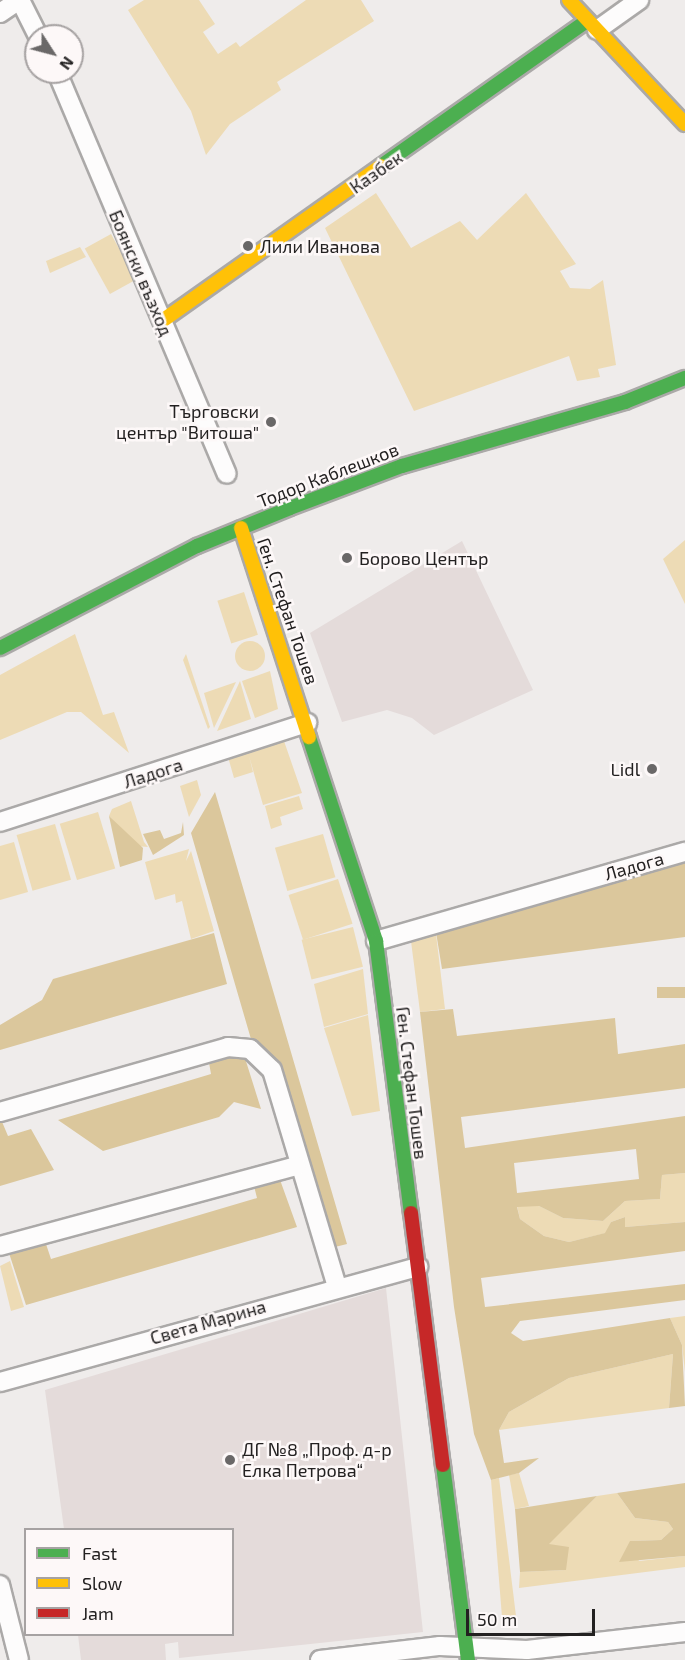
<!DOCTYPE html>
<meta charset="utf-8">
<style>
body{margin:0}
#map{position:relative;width:685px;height:1660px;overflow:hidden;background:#efeceb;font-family:"Exo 2",sans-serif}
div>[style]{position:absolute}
.built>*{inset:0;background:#e4dbda}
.green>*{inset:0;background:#eddbb5;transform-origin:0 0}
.round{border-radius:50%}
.forest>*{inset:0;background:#dbc79c;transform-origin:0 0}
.roads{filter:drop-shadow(2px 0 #aba9a8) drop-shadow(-2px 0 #aba9a8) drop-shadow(0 2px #aba9a8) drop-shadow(0 -2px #aba9a8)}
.street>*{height:18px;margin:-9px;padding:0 9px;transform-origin:9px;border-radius:9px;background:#fdfcfc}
.fast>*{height:14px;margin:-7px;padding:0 7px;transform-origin:7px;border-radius:7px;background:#4caf50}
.slow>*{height:14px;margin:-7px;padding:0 7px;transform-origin:7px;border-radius:7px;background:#ffc107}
.jam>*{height:14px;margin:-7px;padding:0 7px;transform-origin:7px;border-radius:7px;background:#c62828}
.dots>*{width:16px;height:16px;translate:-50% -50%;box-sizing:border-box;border:3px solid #fdf8f8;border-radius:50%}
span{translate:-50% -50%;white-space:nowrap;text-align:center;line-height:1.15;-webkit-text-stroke:5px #fdf8f8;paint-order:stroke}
.street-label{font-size:18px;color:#232121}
.poi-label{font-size:18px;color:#232121}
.left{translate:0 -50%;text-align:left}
.right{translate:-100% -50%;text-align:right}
.legend{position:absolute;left:24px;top:1528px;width:210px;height:108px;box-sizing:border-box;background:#fdf8f8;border:2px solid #a6a2a2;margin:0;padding:8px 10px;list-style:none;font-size:18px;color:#232121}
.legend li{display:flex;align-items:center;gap:12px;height:30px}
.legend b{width:30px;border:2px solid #a6a2a2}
.north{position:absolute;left:24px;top:24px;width:60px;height:60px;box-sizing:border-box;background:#fdf8f8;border:2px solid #a6a2a2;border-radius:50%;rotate:126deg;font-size:16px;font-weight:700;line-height:24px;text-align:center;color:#232121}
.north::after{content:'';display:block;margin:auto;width:21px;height:27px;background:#6a6868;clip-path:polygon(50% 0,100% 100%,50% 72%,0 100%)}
.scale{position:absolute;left:466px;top:1609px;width:129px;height:27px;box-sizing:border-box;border:3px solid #232121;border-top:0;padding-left:8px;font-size:18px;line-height:21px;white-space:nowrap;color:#232121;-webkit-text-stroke:4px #fdf8f8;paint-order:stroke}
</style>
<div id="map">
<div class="built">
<div style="clip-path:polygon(462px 541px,533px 690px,434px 735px,412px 718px,387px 710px,342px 722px,310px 633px)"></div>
<div style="clip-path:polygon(386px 1288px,423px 1632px,179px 1658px,178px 1642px,165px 1644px,166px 1660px,81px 1660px,78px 1635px,232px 1634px,232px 1530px,64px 1529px,45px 1390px)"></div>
</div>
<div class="green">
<div style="clip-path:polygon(144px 0,199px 0,215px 24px,203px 32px,218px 54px,236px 42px,240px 47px,306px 0,361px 0,374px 21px,277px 82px,281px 90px,230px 124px,206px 155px,191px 111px,128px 10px)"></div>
<div style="clip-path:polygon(376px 193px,411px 248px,460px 221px,477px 240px,526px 193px,576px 264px,560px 271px,570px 288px,590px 289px,603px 280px,616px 365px,598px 369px,600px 377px,577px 381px,569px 356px,414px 411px,325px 228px)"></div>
<div style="left:111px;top:234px;width:52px;height:30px;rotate:61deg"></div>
<div style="clip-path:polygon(80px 247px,86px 257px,50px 273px,46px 261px)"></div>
<div style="clip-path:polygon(685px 540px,685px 604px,663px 559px)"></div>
<div style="left:244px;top:592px;width:45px;height:28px;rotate:72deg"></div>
<div style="clip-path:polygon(75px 634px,103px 715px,114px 712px,129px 753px,81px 712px,67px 712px,0 740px,0 675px)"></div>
<div class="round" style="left:235px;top:641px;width:30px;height:30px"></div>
<div style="clip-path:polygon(186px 654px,210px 727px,208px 729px,183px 660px)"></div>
<div style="clip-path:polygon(270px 671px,278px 709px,255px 718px,242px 681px)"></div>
<div style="clip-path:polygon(240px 681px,251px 719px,217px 731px)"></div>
<div style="clip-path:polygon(236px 682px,214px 728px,204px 693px)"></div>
<div style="clip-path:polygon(284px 741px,302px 793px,263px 805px,249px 756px,253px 772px,234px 778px,228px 757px)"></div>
<div style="clip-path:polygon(197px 780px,201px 795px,189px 817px,180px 786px)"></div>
<div style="clip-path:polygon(299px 796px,303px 809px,280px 817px,282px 825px,271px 829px,265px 806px)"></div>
<div style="clip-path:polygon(131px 801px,144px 842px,148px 847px,136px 846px,109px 816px,112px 809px)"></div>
<div style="left:98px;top:812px;width:59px;height:40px;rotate:73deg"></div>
<div style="left:55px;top:824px;width:58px;height:40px;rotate:74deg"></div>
<div style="left:323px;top:834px;width:45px;height:50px;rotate:74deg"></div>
<div style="clip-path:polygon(14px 842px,28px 892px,0 900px,0 846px)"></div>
<div style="clip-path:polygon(189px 849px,186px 861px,191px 851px,214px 931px,191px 939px,182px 901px,176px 903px,175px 894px,155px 900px,145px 862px)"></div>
<div style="left:338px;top:879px;width:47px;height:52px;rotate:72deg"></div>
<div style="clip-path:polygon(435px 926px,445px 1009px,420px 1012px,411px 941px)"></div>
<div style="left:353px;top:927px;width:41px;height:53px;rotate:76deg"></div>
<div style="clip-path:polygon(363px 969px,368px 1014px,324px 1027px,314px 984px)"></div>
<div style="clip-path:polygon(368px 1015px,380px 1111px,352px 1116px,324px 1028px)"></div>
<div style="clip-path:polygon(685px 1173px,685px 1222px,625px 1227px,625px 1217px,611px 1222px,606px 1233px,569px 1242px,544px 1236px,520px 1219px,517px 1206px,539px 1206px,563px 1218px,603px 1221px,625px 1201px,660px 1199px,662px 1175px)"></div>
<div style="clip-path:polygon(10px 1261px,24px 1307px,11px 1311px,0 1266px)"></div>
<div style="clip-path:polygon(685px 1316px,685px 1372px,682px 1345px,670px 1318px)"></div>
<div style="clip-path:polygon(673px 1354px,669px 1408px,499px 1430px,509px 1412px,569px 1378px)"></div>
<div style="clip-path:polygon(519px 1473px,529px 1506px,515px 1509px,509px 1475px)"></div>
<div style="clip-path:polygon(499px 1478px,516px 1616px,502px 1617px,491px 1480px)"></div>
<div style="clip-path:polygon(617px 1493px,635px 1518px,668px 1522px,673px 1529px,661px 1540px,630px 1541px,639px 1561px,685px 1556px,685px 1567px,519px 1588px,520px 1572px,566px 1570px,548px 1544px,597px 1496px)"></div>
</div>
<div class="forest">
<div style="clip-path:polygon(215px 792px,220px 809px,347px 1244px,327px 1249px,275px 1068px,253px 1046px,191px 833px)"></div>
<div style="clip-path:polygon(109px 816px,143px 848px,142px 860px,120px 867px)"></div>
<div style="clip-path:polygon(183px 822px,184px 835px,153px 855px,143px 834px,160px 830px,164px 839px,181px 833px)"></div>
<div style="clip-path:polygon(685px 858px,685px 937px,442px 969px,435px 926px)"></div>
<div style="clip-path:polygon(214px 933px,227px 984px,0 1050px,0 1025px,42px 1000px,53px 979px)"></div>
<div style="left:685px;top:987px;width:11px;height:28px;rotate:90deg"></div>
<div style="clip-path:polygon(evenodd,453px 1009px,457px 1036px,615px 1018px,618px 1054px,685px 1044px,685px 1088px,461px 1117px,465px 1148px,685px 1116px,685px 1173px,662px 1175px,660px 1199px,625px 1201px,603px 1221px,563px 1218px,539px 1206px,517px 1207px,520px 1219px,544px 1236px,569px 1242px,605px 1233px,611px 1222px,625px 1217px,625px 1227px,685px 1222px,685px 1251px,481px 1278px,485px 1307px,685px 1284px,685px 1300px,520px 1321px,511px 1333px,523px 1341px,670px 1318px,682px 1345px,685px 1406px,669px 1408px,673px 1354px,569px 1378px,509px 1412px,499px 1430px,504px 1463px,539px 1458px,519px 1473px,491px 1480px,474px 1434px,454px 1307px,420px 1012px,453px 1009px,636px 1149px,639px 1179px,517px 1193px,514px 1163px,636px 1149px)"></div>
<div style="clip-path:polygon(244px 1055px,261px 1109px,234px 1102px,219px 1117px,103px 1151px,58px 1120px,211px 1074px,208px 1057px)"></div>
<div style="clip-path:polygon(0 1117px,8px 1136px,31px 1129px,54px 1170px,0 1186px)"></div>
<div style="clip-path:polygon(279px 1177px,297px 1227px,26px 1305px,8px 1250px,45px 1241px,51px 1259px,257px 1198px,253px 1182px)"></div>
<div style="clip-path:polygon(685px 1483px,685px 1556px,619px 1562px,630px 1541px,661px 1540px,673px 1529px,668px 1522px,635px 1518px,617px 1493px)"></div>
<div style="clip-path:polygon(597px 1496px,549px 1544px,569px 1547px,566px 1570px,520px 1572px,515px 1509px)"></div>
</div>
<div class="roads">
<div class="street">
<div style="left:20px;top:0;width:40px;rotate:63.4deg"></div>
<div style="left:0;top:13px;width:23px;rotate:-34deg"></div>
<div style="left:597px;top:30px;width:52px;rotate:-35.5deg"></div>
<div style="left:57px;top:72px;width:436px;rotate:67.1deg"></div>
<div style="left:0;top:822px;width:323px;rotate:-17.9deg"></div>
<div style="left:376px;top:941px;width:322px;rotate:-16.1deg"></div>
<div style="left:0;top:1112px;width:237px;rotate:-15.9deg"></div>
<div style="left:228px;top:1047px;width:22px;rotate:5deg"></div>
<div style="left:250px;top:1049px;width:30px;rotate:44deg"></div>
<div style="left:272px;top:1070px;width:226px;rotate:73.3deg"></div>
<div style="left:0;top:1246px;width:307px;rotate:-15.1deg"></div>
<div style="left:0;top:1382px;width:434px;rotate:-15.4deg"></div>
<div style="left:0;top:1585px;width:77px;rotate:75.8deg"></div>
<div style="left:320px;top:1660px;width:121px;rotate:-6.7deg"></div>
<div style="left:440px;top:1646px;width:87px;rotate:2.6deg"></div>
<div style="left:527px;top:1650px;width:159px;rotate:-6.5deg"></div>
</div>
<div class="fast">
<div style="left:381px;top:166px;width:253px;rotate:-35.2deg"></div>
<div style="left:0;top:648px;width:222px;rotate:-27.4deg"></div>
<div style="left:197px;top:546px;width:100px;rotate:-22.2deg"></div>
<div style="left:290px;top:508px;width:120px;rotate:-20.6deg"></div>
<div style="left:402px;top:466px;width:232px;rotate:-16deg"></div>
<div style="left:625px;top:402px;width:65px;rotate:-21.8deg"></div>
<div style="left:309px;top:737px;width:215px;rotate:71.8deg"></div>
<div style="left:376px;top:941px;width:274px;rotate:82.7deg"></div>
<div style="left:443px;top:1465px;width:197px;rotate:82.7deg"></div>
</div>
<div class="slow">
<div style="left:569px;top:0;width:170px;rotate:46.9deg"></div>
<div style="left:162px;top:321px;width:268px;rotate:-35.3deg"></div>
<div style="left:241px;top:528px;width:220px;rotate:72deg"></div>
</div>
<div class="jam">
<div style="left:411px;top:1213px;width:254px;rotate:82.8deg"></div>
</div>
</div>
<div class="dots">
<div style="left:248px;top:246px;background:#6a6868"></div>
<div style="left:271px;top:422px;background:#6a6868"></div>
<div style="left:347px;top:558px;background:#6a6868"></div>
<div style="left:652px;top:769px;background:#6a6868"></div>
<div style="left:230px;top:1460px;background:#6a6868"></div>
</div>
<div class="street-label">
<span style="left:376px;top:172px;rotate:-35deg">Казбек</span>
<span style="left:141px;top:273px;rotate:67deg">Боянски възход</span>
<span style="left:328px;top:475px;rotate:-21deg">Тодор Каблешков</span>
<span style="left:288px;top:611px;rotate:71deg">Ген. Стефан Тошев</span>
<span style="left:153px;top:773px;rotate:-18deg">Ладога</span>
<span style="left:634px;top:866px;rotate:-16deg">Ладога</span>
<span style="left:412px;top:1083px;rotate:83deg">Ген. Стефан Тошев</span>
<span style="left:208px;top:1322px;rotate:-16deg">Света Марина</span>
</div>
<div class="poi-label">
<span class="left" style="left:260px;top:246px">Лили Иванова</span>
<span class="right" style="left:259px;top:422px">Търговски<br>център "Витоша"</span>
<span class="left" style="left:359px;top:558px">Борово Център</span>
<span class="right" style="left:640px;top:769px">Lidl</span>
<span class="left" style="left:242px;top:1460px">ДГ №8 „Проф. д-р<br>Елка Петрова“</span>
</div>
<ul class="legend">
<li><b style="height:8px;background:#4caf50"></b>Fast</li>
<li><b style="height:8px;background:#ffc107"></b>Slow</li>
<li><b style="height:8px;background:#c62828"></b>Jam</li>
</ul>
<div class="north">N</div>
<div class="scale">50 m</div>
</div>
